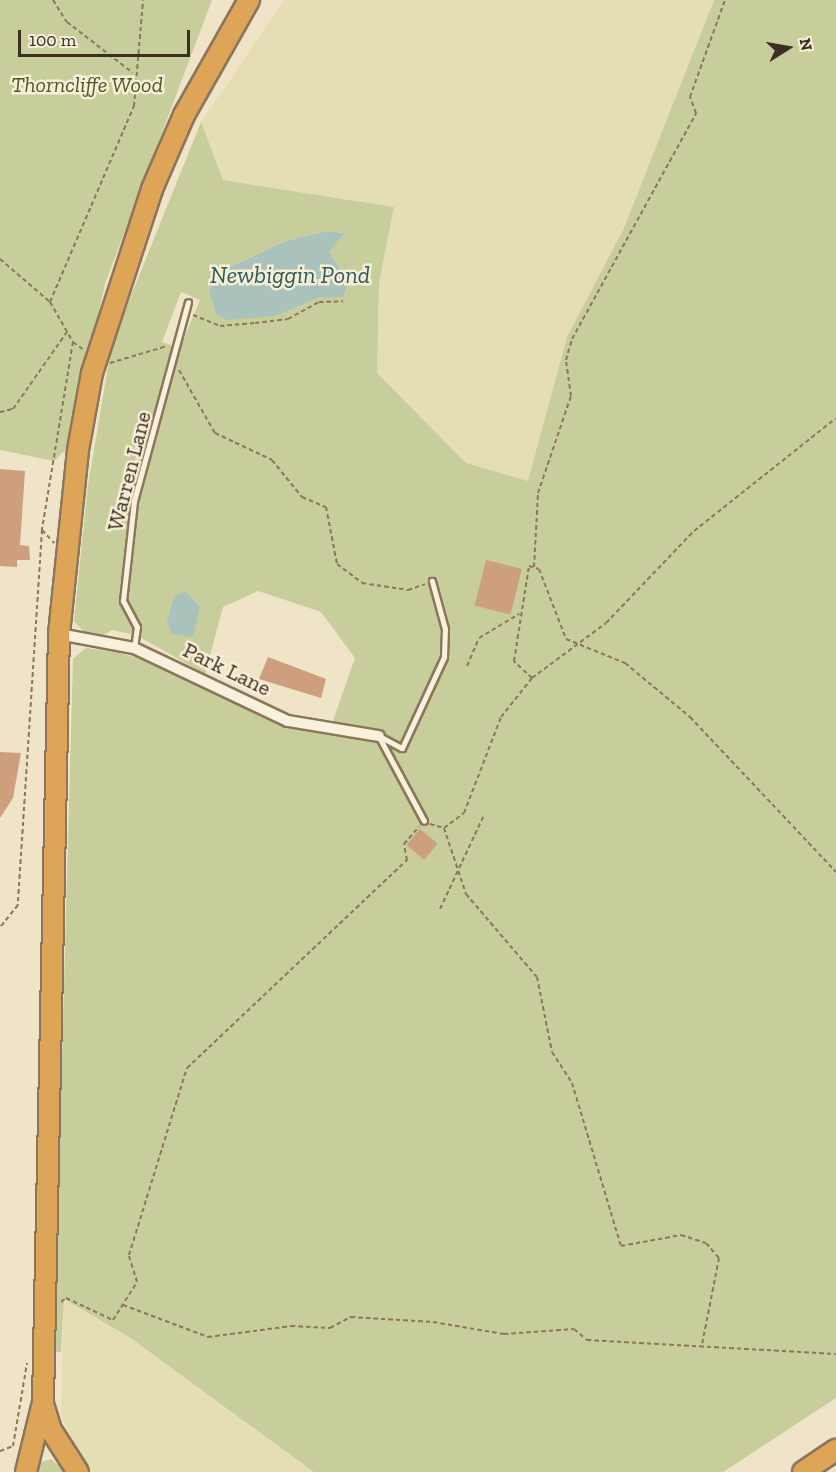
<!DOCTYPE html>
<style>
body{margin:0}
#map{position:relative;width:836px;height:1472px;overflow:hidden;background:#efe4c8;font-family:"Zilla Slab",serif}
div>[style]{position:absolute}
.farmland>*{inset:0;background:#e5deb5}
.green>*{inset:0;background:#c7ce9b}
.water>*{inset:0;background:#a9c3bc}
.building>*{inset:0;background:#cd9f7d;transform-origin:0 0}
.path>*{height:2px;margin-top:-1px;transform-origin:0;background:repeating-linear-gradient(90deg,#8b765c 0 4.5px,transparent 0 7.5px)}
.roads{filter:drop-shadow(2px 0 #8b765c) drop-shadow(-2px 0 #8b765c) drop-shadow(0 2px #8b765c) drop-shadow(0 -2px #8b765c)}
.lane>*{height:5px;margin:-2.5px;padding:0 2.5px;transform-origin:2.5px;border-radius:2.5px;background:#f9f1db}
.street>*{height:10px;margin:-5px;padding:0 5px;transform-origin:5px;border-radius:5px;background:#f9f1db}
.highway>*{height:20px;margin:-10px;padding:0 10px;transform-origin:10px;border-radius:10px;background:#dea559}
span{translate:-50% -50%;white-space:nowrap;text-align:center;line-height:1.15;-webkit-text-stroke:5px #f6eed7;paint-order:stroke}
.park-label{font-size:22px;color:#4b5826;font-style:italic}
.street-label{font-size:22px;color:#3c2e20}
.water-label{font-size:24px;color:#2f5b59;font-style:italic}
.north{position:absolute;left:758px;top:18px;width:60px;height:60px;-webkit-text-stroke:4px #f6eed7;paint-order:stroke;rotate:79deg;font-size:16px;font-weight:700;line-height:24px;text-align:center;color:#3c2e20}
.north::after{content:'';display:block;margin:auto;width:21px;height:27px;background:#3c2e20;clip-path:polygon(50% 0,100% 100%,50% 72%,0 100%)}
.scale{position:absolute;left:18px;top:30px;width:172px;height:27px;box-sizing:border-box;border:3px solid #3c2e20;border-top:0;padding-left:8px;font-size:18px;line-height:21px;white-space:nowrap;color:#3c2e20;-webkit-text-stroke:4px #f6eed7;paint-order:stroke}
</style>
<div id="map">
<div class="farmland">
<div style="clip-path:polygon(284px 0,714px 0,624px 228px,567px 337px,529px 481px,466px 463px,377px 373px,379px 283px,394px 207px,223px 180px,201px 122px)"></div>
<div style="clip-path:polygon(64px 1299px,129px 1337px,314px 1472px,89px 1472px,61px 1417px)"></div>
</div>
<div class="green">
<div style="clip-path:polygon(0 0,212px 0,105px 284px,70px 446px,54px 461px,0 450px)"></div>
<div style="clip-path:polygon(evenodd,714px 0,836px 0,836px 1398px,723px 1472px,314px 1472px,129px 1337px,64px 1299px,61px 1352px,54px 1352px,73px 659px,86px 648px,116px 652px,170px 667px,283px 724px,329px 732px,355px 658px,321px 612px,258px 591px,223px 607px,205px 674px,136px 635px,112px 630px,102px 636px,84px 632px,74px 621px,88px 485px,112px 343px,201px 122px,223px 180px,394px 207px,379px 283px,377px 373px,466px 463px,528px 481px,567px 337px,624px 228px,714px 0,327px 231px,345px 233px,329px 252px,348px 281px,344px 297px,320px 297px,220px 272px,285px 241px,327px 231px,714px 0,181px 292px,200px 300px,180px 348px,162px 342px,181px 292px)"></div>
<div style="clip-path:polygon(51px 1459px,66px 1472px,35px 1472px,41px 1462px)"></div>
</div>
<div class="water">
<div style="clip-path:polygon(327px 231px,345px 233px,329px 252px,348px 281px,344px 297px,320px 297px,275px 316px,227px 320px,217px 315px,209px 290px,220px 272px,285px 241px)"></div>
<div style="clip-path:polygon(184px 590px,200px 607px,193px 637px,172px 634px,167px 622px,173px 599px)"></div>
</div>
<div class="building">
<div style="clip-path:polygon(0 469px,25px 471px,20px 545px,29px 546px,30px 560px,17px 560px,17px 567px,0 566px)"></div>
<div style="left:486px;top:560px;width:37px;height:47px;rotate:14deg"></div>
<div style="clip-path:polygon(268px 657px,326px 679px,321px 698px,259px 679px)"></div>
<div style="clip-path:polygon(0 752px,21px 753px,13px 798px,0 818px)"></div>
<div style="left:420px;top:829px;width:23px;height:21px;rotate:40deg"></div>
</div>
<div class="path">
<div style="left:53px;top:0;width:26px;rotate:58deg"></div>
<div style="left:67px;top:22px;width:83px;rotate:37.7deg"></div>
<div style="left:0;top:259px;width:66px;rotate:40.7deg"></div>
<div style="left:50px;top:302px;width:46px;rotate:60.1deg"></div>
<div style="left:73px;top:342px;width:191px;rotate:99.4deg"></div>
<div style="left:42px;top:530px;width:376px;rotate:93.7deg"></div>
<div style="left:18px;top:905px;width:28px;rotate:129deg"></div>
<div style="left:50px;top:302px;width:213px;rotate:-66.8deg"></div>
<div style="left:134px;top:106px;width:106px;rotate:-85.1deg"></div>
<div style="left:193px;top:315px;width:29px;rotate:22deg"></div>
<div style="left:220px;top:326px;width:35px;rotate:-5deg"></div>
<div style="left:255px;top:323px;width:33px;rotate:-7deg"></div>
<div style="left:288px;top:319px;width:35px;rotate:-29deg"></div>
<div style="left:319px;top:302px;width:24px;rotate:-2deg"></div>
<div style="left:73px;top:342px;width:14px;rotate:36deg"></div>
<div style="left:110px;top:363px;width:59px;rotate:-16.6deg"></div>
<div style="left:179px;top:370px;width:73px;rotate:60.3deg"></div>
<div style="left:215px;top:433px;width:63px;rotate:25.3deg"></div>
<div style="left:272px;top:460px;width:48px;rotate:51deg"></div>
<div style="left:302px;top:497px;width:26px;rotate:23deg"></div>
<div style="left:326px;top:507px;width:58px;rotate:79.1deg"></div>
<div style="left:337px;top:564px;width:31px;rotate:37deg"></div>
<div style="left:362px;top:583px;width:47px;rotate:8.7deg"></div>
<div style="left:408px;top:590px;width:18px;rotate:-19deg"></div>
<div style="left:0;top:412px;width:13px;rotate:-13deg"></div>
<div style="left:13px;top:409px;width:94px;rotate:-55deg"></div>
<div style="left:42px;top:530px;width:18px;rotate:47deg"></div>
<div style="left:534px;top:567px;width:74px;rotate:-86.9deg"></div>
<div style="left:538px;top:493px;width:102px;rotate:-71.2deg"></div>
<div style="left:571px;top:396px;width:36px;rotate:-98deg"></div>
<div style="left:566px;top:360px;width:22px;rotate:-74deg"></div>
<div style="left:572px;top:339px;width:258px;rotate:-61.2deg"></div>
<div style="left:696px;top:113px;width:17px;rotate:-111deg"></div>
<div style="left:690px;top:97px;width:103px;rotate:-70.2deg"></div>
<div style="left:467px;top:666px;width:30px;rotate:-67deg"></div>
<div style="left:479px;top:638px;width:47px;rotate:-31deg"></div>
<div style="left:532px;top:678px;width:25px;rotate:-137deg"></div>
<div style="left:514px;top:661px;width:96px;rotate:-81deg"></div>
<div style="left:529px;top:566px;width:10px;rotate:17deg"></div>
<div style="left:539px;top:569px;width:75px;rotate:68.9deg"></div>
<div style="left:566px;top:639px;width:64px;rotate:22.1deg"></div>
<div style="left:625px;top:663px;width:85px;rotate:39.7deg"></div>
<div style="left:690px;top:717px;width:213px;rotate:46.7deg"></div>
<div style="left:430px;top:824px;width:15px;rotate:16deg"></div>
<div style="left:444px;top:828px;width:25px;rotate:-37deg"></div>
<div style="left:464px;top:813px;width:103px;rotate:-68.9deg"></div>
<div style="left:501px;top:717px;width:50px;rotate:-51.5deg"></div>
<div style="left:532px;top:678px;width:92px;rotate:-36.6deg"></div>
<div style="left:606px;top:623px;width:127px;rotate:-46.3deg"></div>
<div style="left:694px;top:531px;width:181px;rotate:-38.5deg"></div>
<div style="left:444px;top:828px;width:70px;rotate:71.6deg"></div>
<div style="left:466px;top:894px;width:109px;rotate:49.5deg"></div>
<div style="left:537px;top:977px;width:76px;rotate:78.7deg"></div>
<div style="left:552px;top:1052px;width:37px;rotate:57deg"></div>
<div style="left:572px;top:1083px;width:170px;rotate:73.3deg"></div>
<div style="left:621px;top:1246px;width:61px;rotate:-10.4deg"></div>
<div style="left:681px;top:1235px;width:26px;rotate:18deg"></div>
<div style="left:706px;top:1243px;width:20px;rotate:49deg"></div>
<div style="left:719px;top:1258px;width:89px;rotate:101.1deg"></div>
<div style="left:440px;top:909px;width:102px;rotate:-64.9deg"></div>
<div style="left:61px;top:1302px;width:6px;rotate:-39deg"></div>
<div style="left:66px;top:1298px;width:52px;rotate:25.1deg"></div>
<div style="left:113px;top:1320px;width:45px;rotate:-57.7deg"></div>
<div style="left:137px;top:1282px;width:28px;rotate:-107deg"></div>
<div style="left:129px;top:1255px;width:196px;rotate:-72.8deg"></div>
<div style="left:187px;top:1068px;width:303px;rotate:-43.4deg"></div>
<div style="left:407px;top:860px;width:16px;rotate:-101deg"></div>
<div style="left:404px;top:844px;width:23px;rotate:-49deg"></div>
<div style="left:123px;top:1305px;width:91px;rotate:20.6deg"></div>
<div style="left:208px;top:1337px;width:84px;rotate:-7.5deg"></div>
<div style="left:291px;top:1326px;width:39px;rotate:3deg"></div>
<div style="left:330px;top:1328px;width:24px;rotate:-28deg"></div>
<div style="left:351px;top:1317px;width:82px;rotate:3.5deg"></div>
<div style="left:433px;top:1322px;width:72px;rotate:9.6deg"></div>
<div style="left:504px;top:1334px;width:70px;rotate:-4.1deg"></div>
<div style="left:574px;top:1329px;width:17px;rotate:40deg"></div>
<div style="left:587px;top:1340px;width:249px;rotate:3.2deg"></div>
<div style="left:0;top:1451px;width:14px;rotate:-21deg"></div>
<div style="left:13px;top:1446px;width:84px;rotate:-80.4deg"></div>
</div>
<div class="roads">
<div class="lane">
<div style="left:134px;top:648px;width:21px;rotate:-82deg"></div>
<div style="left:137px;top:627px;width:30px;rotate:-118deg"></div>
<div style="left:123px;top:601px;width:101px;rotate:-83.7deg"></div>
<div style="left:134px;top:501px;width:206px;rotate:-74.8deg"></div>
<div style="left:379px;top:736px;width:26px;rotate:28deg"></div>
<div style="left:402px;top:748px;width:100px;rotate:-65.2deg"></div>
<div style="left:444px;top:657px;width:28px;rotate:-88deg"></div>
<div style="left:445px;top:629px;width:50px;rotate:-105.2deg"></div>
<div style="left:379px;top:737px;width:95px;rotate:61.8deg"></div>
</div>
<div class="street">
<div style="left:59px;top:634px;width:76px;rotate:10.6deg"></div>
<div style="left:134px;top:648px;width:170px;rotate:25.4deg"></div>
<div style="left:288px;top:721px;width:92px;rotate:9.4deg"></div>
</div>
<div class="highway">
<div style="left:43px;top:1404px;width:27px;rotate:73deg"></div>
<div style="left:51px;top:1430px;width:50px;rotate:57.3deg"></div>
<div style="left:26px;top:1472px;width:72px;rotate:-76.3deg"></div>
<div style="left:43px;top:1402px;width:768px;rotate:-88.81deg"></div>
<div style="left:59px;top:634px;width:185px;rotate:-84.1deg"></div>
<div style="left:78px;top:450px;width:78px;rotate:-79.7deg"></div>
<div style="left:92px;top:373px;width:194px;rotate:-71.9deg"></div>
<div style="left:152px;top:189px;width:81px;rotate:-66.6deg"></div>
<div style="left:184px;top:115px;width:132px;rotate:-60.5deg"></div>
<div style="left:803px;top:1472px;width:40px;rotate:-34deg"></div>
</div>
</div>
<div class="park-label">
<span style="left:87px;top:85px">Thorncliffe Wood</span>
</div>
<div class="street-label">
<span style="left:129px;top:471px;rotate:-76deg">Warren Lane</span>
<span style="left:227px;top:669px;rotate:26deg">Park Lane</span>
</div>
<div class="water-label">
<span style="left:290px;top:275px">Newbiggin Pond</span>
</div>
<div class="north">N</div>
<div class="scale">100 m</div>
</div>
